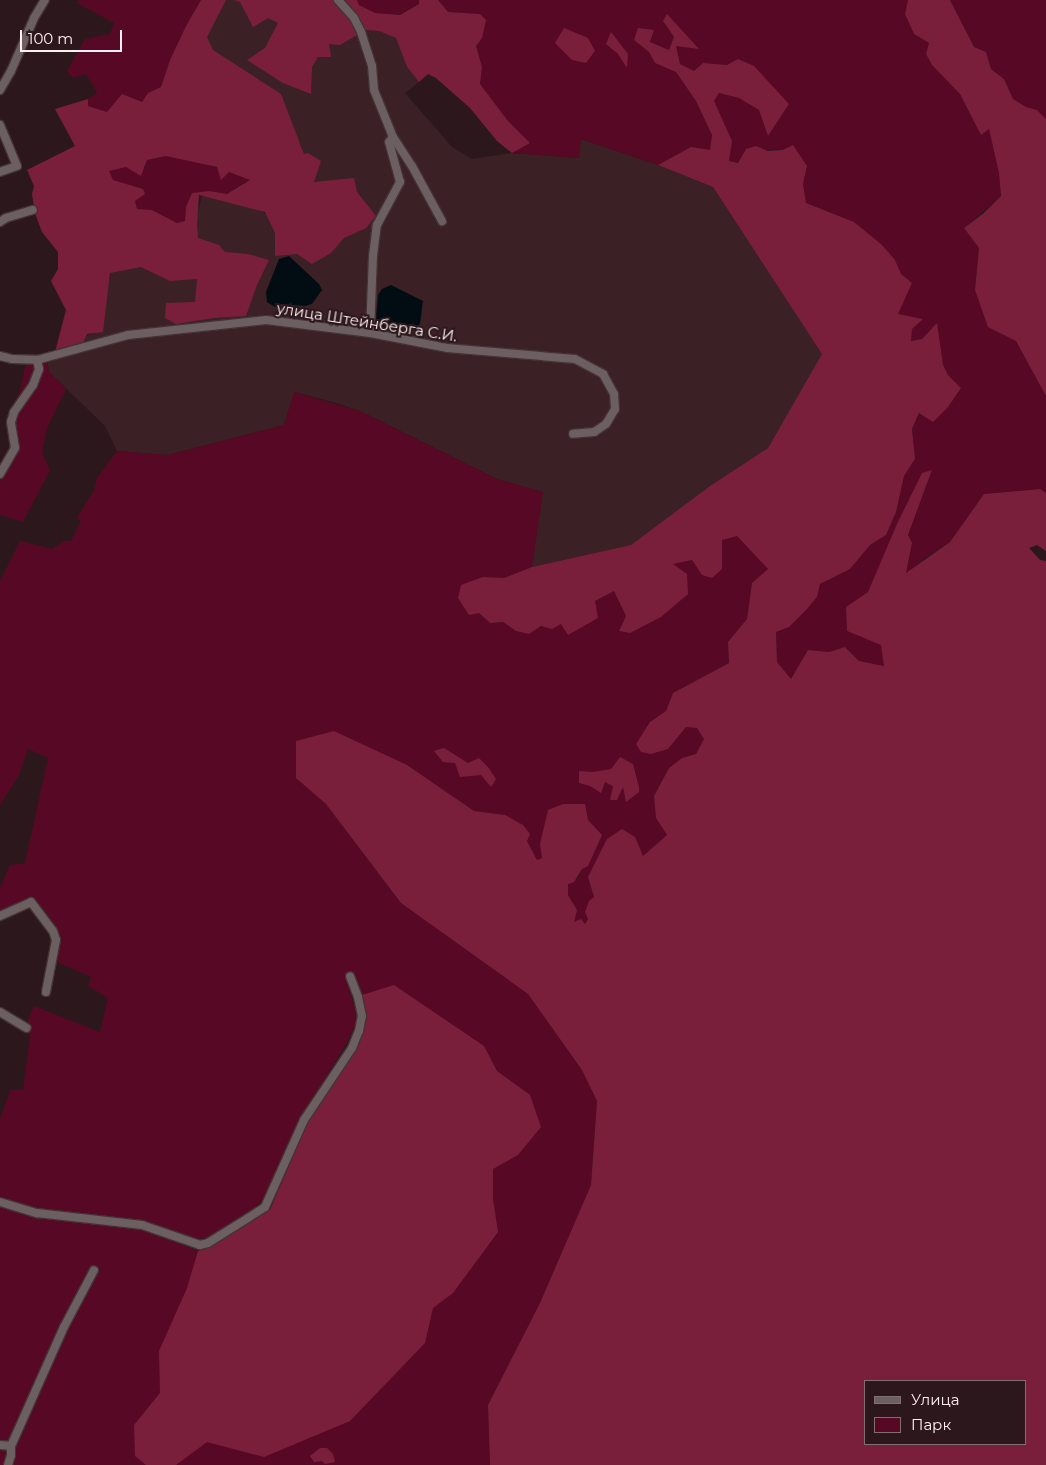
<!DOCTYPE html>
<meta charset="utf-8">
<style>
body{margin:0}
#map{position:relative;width:1046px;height:1465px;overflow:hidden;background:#2c181c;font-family:Montserrat,sans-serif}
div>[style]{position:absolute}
.built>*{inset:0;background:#3b2025}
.green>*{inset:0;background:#570824}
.forest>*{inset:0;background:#7a1f3b}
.water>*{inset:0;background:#010d12}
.roads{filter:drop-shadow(1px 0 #453236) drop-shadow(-1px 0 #453236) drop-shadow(0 1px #453236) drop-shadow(0 -1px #453236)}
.street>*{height:8px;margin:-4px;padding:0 4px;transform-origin:4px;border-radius:4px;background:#6b5f61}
span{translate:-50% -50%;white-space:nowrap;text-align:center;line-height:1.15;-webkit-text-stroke:4px #2c181c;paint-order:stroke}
.street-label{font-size:15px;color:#feeff2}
.legend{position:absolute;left:864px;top:1380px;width:162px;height:65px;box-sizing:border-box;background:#2c181c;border:1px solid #806e72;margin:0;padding:6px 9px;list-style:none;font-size:15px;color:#feeff2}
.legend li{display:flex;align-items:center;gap:10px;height:25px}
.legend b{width:25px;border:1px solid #806e72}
.scale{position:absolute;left:20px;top:30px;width:102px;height:22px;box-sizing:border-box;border:2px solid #feeff2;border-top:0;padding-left:6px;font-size:15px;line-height:18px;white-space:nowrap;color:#feeff2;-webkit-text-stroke:4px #2c181c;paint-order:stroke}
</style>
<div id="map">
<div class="built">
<div style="clip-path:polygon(220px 0,249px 0,365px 30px,379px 31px,396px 38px,407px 67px,419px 82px,405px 93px,452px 147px,472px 159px,512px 153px,578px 158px,581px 139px,658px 165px,713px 187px,823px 354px,768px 448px,710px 486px,631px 545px,532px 567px,542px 492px,497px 479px,360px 411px,336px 403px,295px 392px,284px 425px,168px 455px,117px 451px,105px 426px,49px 372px,47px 361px,84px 336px,98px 332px,112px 267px,189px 246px,202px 196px,243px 204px,272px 216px,322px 212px,301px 145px,274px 90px,202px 50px,195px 33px)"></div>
</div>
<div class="green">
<div style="clip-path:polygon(79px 0,201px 0,186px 26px,170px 60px,161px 88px,148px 93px,142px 102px,107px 112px,88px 106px,88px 99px,97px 93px,86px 74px,73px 78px,67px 71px,85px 39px,110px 34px,114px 23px,77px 3px)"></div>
<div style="clip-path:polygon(357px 0,419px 0,419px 4px,400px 15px,375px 13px,359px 5px)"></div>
<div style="clip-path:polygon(438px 0,908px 0,905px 14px,914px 34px,929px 43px,926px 54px,932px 65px,960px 94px,981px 135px,989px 128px,999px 173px,1001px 196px,964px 228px,979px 248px,975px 290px,1005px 335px,1016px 341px,1046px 396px,1046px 493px,1040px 489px,984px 494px,950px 542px,925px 558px,906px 574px,912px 543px,908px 536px,932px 470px,868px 592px,846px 607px,847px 631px,882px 645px,884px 666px,859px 661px,845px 647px,829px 652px,809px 650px,791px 679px,777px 662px,776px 632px,789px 627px,817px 597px,820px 584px,850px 569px,870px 545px,886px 535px,896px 512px,904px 476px,915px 459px,912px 429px,920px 413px,933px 421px,948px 407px,961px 388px,948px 375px,943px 365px,942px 357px,931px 329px,922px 339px,911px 341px,912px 329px,922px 319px,897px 314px,912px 283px,901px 274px,895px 260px,854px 222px,806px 203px,803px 184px,807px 166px,783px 150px,746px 149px,738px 163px,729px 161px,720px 118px,713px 101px,719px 93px,739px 98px,759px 110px,768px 136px,789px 104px,727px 65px,703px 63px,694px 71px,680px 64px,676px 45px,698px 48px,684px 35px,663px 22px,674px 37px,669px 50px,650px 42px,654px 30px,634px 40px,649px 52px,655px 63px,676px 72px,696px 101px,712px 135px,710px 151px,691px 147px,658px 165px,581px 139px,579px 158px,512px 153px,530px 143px,508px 121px,480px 84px,482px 67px,476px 46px,482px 38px,480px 14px,448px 12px)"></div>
<div style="clip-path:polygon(950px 0,1046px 0,1046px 119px,1037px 110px,1026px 107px,1013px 99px,1004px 79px,991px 69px,986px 52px,974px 47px)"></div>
<div style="clip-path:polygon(166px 156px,197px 161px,250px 179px,227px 194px,209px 191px,192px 193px,186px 207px,185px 221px,177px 223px,152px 210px,137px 209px,135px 201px,143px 189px,112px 180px,108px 170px,126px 167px,144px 170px,147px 160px)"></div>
<div style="clip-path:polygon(47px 361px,49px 372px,66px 389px,47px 428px,42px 452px,50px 470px,23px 522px,0 515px,0 471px,12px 445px,8px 420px,21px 387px,26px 362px)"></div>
<div style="clip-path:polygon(294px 392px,360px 411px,497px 479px,543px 492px,532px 567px,504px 578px,483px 577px,479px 613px,490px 623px,503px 622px,516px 631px,561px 624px,568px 634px,595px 601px,614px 591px,626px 616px,619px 630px,672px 564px,692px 560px,702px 575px,722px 569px,722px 540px,737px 536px,768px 569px,752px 583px,747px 619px,728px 642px,729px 663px,673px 693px,666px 711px,650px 722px,651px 754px,667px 749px,686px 727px,697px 728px,704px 739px,696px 754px,682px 758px,669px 768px,654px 796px,656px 818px,667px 835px,643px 856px,591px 871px,588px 877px,594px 898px,585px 924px,574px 922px,573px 902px,568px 895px,568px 884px,578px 878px,582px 869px,548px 810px,542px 858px,537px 860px,527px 841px,504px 815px,474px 811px,407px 765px,296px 778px,326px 804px,401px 903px,528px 994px,582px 1070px,597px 1101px,591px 1185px,540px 1303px,488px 1405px,490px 1465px,0 1465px,0 1205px,142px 1228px,198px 1251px,210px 1247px,270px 1211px,307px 1123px,353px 1050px,365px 1015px,362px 995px,352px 975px,346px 979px,358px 1018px,347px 1043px,301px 1117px,262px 1201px,245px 1215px,206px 1238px,193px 1239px,142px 1222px,37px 1210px,0 1199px,0 1119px,11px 1089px,23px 1090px,30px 1037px,26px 1025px,34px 1006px,100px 1032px,108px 998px,88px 986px,91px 977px,57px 962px,59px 952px,58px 933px,37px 906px,0 913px,0 888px,10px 865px,25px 863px,48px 758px,28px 749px,19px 775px,0 805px,0 581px,20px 541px,52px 549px,64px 541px,71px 541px,81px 521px,77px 518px,94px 490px,97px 478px,117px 451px,168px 455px,284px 425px)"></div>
</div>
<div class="forest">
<div style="clip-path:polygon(evenodd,201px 0,226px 0,207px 37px,213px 50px,281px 94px,304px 154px,308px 153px,321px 161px,314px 182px,354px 178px,357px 192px,376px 216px,366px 228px,344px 238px,331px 253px,312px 264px,297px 254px,275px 256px,275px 233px,265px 212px,199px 195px,197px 225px,198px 238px,219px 245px,225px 252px,248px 254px,269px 260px,257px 285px,246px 316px,214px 318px,176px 324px,165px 318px,166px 303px,195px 302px,197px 279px,170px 281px,141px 267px,110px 273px,103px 332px,87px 334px,82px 345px,55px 352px,66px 310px,51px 281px,58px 269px,58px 252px,42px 232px,35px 213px,32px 194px,34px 186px,27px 170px,75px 146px,55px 109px,88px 99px,88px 106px,107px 112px,122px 94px,142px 102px,148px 93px,161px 87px,170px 60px,186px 26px,201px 0,166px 156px,217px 167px,221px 180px,229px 172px,250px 180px,227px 194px,209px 191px,192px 193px,186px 207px,185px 221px,177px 223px,152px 210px,137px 209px,135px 201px,145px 194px,143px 189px,113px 180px,109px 171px,126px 167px,141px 176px,147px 160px,166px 156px)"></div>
<div style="clip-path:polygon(234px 0,357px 0,359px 5px,375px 13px,400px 15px,419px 4px,419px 0,438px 0,448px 12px,480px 14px,486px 20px,482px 38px,476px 46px,482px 67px,480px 84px,508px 121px,530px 143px,512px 153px,497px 141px,470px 108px,436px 78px,428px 74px,419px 82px,407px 67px,396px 38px,379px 31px,365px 30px,340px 45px,329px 44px,331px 57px,318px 57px,312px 67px,311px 94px,283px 83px,247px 60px,265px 48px,278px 23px,268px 18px,253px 27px,240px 2px)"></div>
<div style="clip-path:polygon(908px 0,950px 0,974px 47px,986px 52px,991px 69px,1004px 79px,1013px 99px,1026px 107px,1037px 110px,1046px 119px,1046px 396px,1016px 341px,988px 327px,975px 290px,979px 248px,964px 228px,984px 213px,1001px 196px,999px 173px,989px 129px,981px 135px,960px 94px,932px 65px,926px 54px,929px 43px,914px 34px,905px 14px)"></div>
<div style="clip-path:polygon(evenodd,667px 14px,699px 49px,676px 46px,680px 64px,694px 71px,703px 63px,727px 65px,738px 59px,754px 66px,789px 104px,768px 136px,759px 110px,739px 98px,719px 93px,714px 101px,732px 141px,729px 161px,738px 163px,746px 149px,756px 146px,768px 151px,783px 150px,793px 145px,807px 166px,803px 184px,806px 203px,854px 222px,882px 245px,895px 260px,901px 274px,912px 283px,898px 314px,923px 319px,912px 329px,911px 341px,922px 339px,937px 323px,943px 365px,948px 375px,961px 388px,948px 407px,933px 422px,919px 413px,912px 429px,915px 459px,904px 476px,896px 512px,886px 535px,870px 545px,850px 569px,820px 584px,817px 597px,807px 609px,789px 627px,776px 632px,777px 662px,791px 679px,808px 650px,829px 652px,845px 647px,859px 661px,884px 666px,881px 645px,847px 631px,846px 607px,868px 592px,897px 524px,922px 473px,932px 470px,908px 535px,912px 543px,906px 573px,950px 542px,984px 494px,1040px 489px,1046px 493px,1046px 551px,1037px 545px,1029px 548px,1040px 560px,1046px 561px,1046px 1465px,490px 1465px,488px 1405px,540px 1303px,591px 1185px,597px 1101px,582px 1070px,528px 994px,401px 903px,326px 804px,296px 778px,296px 741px,334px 731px,407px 765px,474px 811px,505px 815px,523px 825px,530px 834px,527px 841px,537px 860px,542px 858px,540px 844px,548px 810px,563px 804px,585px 804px,588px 820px,602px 835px,588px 866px,582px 869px,574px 882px,568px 884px,568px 895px,577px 910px,574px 922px,581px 919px,585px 924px,588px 919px,585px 912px,589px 901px,594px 897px,588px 877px,607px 839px,622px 829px,635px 837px,643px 856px,667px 835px,656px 818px,654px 796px,669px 768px,682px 758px,696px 754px,704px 739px,697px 728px,686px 727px,668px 749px,651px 754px,641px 752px,636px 744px,650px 722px,666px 711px,673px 693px,729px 663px,728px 642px,747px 619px,752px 583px,768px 569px,753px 553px,737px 536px,722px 540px,722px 569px,712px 578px,702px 575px,692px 560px,673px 564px,687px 574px,688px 594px,661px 617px,630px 633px,619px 631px,626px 616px,614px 591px,595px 601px,598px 618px,568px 635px,561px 624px,552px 629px,541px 626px,529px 634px,516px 631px,503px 622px,490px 623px,479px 613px,469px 615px,458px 598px,461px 585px,483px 577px,504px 578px,532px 567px,631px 545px,710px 486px,768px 448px,822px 354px,713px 187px,658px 165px,691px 147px,710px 150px,712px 135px,696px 101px,676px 72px,655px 63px,649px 52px,634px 40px,638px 28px,654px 30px,650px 42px,669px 50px,674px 37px,663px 21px,667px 14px,865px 1381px,1025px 1381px,1025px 1444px,865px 1444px,865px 1381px)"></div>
<div style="clip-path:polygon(564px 28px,588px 38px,595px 51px,586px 63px,572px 60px,555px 43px)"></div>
<div style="clip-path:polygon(611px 32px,628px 54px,627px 68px,618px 54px,606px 44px)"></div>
<div style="clip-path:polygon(444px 748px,468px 763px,479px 758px,488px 767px,496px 779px,491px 787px,481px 775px,460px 777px,455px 763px,443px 762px,434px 751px)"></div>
<div style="clip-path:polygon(620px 757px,633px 764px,639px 787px,639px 792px,626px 802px,623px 787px,617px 800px,610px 800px,613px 786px,605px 782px,601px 793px,590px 786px,579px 783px,579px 771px,593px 772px,611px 769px)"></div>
<div style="clip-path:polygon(394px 985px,484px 1046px,497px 1071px,530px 1095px,541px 1127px,518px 1155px,493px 1169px,493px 1199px,498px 1232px,453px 1293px,433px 1308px,425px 1343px,350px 1421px,264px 1457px,207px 1442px,176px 1465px,146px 1465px,135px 1456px,134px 1425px,160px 1393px,159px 1351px,187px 1288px,198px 1251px,210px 1247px,270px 1210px,307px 1123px,353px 1050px,365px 1015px,362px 995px)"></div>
<div style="clip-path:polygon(320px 1448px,327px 1448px,333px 1454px,335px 1462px,325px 1464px,322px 1461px,314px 1462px,310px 1456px)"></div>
</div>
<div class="water">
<div style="clip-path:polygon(289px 256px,319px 284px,322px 290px,312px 304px,305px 306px,281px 304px,275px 307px,267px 302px,266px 292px,279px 259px)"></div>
<div style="clip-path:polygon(391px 285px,423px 301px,420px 324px,413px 329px,393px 326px,386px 331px,380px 327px,376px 320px,378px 295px,382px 289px)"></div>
</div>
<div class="roads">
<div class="street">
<div style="left:338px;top:0;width:24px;rotate:48deg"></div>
<div style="left:354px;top:18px;width:16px;rotate:63deg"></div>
<div style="left:361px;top:32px;width:36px;rotate:72deg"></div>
<div style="left:372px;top:66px;width:24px;rotate:85deg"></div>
<div style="left:374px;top:90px;width:51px;rotate:68deg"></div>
<div style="left:393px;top:137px;width:35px;rotate:57deg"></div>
<div style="left:412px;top:166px;width:63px;rotate:61.4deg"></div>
<div style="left:0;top:90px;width:22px;rotate:-60deg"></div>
<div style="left:11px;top:71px;width:58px;rotate:-66.5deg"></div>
<div style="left:34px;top:18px;width:21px;rotate:-59deg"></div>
<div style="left:0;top:125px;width:44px;rotate:67.5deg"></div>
<div style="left:17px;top:166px;width:18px;rotate:161deg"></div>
<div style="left:0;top:222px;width:7px;rotate:-34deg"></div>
<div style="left:6px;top:218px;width:28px;rotate:-17deg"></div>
<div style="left:370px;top:333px;width:77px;rotate:-87.8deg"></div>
<div style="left:373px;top:256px;width:31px;rotate:-83deg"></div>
<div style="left:377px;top:225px;width:49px;rotate:-61.9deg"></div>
<div style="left:400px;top:182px;width:41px;rotate:-105.4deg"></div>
<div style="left:389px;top:142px;width:6px;rotate:-51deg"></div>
<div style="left:0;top:356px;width:12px;rotate:14deg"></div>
<div style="left:12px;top:359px;width:25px;rotate:2deg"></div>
<div style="left:37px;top:360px;width:94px;rotate:-15.4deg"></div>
<div style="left:128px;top:335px;width:139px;rotate:-6.2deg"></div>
<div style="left:266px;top:320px;width:105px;rotate:7.1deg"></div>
<div style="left:370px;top:333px;width:78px;rotate:11deg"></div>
<div style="left:447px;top:348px;width:128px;rotate:4.9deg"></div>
<div style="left:575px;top:359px;width:32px;rotate:28deg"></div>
<div style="left:603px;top:374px;width:23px;rotate:61deg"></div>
<div style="left:614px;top:394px;width:15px;rotate:86deg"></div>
<div style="left:615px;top:409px;width:17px;rotate:121deg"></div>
<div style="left:606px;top:424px;width:14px;rotate:146deg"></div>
<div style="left:594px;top:432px;width:21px;rotate:175deg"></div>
<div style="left:0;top:474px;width:30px;rotate:-60deg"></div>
<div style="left:15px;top:448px;width:26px;rotate:-99deg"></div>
<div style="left:11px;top:422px;width:10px;rotate:-73deg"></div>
<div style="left:14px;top:412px;width:33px;rotate:-55deg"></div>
<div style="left:33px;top:385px;width:17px;rotate:-69deg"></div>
<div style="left:39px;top:369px;width:9px;rotate:-103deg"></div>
<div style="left:0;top:916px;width:34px;rotate:-24deg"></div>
<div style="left:31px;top:902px;width:36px;rotate:53deg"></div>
<div style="left:53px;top:931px;width:9px;rotate:72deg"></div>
<div style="left:56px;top:940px;width:53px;rotate:100.9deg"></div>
<div style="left:0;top:1012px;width:31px;rotate:31deg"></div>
<div style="left:0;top:1202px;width:39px;rotate:17deg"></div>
<div style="left:37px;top:1213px;width:106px;rotate:6.5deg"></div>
<div style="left:142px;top:1225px;width:61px;rotate:19deg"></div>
<div style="left:200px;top:1245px;width:8px;rotate:-14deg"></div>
<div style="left:208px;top:1243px;width:47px;rotate:-32deg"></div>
<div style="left:248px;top:1218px;width:20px;rotate:-33deg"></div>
<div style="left:265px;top:1207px;width:95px;rotate:-65.9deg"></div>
<div style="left:304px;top:1120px;width:87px;rotate:-56.3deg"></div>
<div style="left:352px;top:1048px;width:18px;rotate:-68deg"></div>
<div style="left:359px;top:1031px;width:15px;rotate:-79deg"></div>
<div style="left:362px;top:1016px;width:19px;rotate:-102deg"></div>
<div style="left:358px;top:997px;width:22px;rotate:-111deg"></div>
<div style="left:0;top:1445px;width:11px;rotate:5deg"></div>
<div style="left:8px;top:1465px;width:10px;rotate:-73deg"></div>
<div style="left:11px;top:1455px;width:9px;rotate:-90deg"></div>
<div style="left:11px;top:1446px;width:130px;rotate:-66deg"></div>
<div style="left:64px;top:1327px;width:64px;rotate:-62.2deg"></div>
</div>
</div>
<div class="street-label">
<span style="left:367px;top:322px;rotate:9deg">улица Штейнберга С.И.</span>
</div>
<ul class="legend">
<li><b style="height:6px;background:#6b5f61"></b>Улица</li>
<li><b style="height:14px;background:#570824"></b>Парк</li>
</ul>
<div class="scale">100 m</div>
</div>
